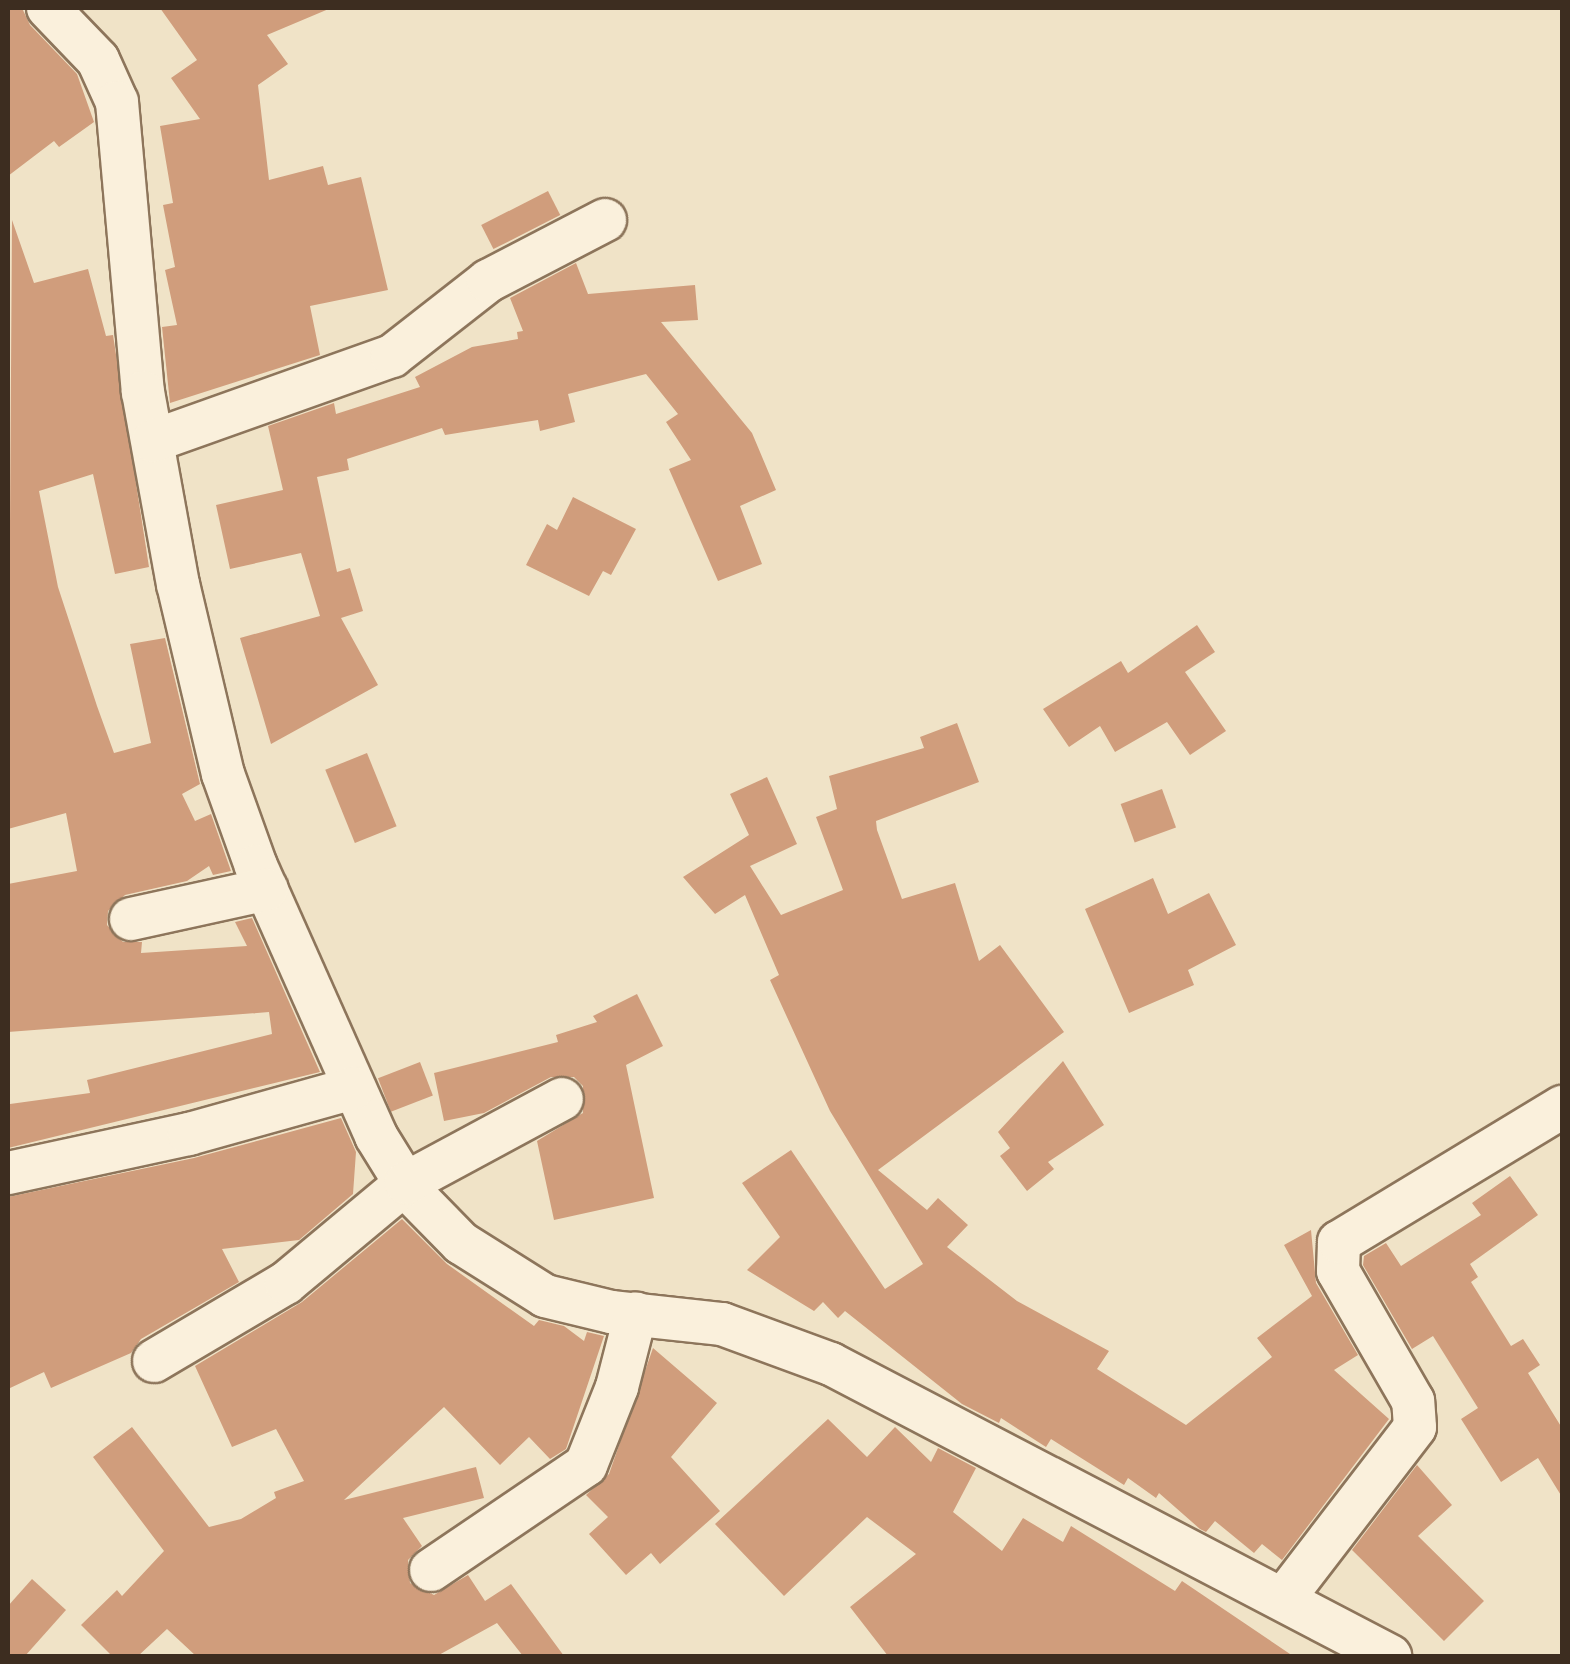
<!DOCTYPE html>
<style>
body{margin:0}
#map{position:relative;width:1570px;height:1664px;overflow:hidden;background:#f0e3c7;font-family:Georgia,serif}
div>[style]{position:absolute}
.building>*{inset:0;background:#d09d7c;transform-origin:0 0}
.roads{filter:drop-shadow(2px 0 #8d755b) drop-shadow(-2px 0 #8d755b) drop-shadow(0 2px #8d755b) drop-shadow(0 -2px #8d755b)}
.minor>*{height:42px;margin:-21px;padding:0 21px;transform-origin:21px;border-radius:21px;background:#faf0dc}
span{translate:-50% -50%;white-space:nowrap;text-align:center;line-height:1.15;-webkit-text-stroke:10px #f7edd8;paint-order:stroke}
.frame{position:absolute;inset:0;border:10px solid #3d2d20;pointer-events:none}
</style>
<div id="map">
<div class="building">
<div style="clip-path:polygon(8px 8px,22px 8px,30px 25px,77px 74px,94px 122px,59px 147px,54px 141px,8px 176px)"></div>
<div style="clip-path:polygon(160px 8px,331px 8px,267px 35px,288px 64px,258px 85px,269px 180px,323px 166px,328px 185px,361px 177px,388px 290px,310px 306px,320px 355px,170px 403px,162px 327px,177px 325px,165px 270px,175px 267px,163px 205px,173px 203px,160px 126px,200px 119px,171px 78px,197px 60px)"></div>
<div style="left:548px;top:191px;width:27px;height:75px;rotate:63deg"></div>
<div style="clip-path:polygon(12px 220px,34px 283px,88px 269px,106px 336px,113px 335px,149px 567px,115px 574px,93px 474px,39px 491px,58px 587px,97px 706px,114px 753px,151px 743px,130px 644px,165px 638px,200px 784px,182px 794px,195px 821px,211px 814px,231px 871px,213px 875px,209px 866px,187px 881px,125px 895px,108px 911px,107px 925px,123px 942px,142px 942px,141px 953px,247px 946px,235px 922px,252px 918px,320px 1072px,8px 1148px,10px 1104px,90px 1093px,87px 1080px,272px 1034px,269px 1012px,8px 1032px,8px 884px,77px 871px,66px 813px,8px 829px)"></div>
<div style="clip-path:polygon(576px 263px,588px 294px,695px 285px,698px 320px,661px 322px,752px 433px,776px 490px,740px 506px,762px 564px,718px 581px,669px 469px,691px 460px,666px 422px,678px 414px,646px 374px,568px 394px,575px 422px,540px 431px,538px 420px,445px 435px,442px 428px,347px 459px,349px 470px,317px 477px,337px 572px,350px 568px,363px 611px,341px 618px,378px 685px,271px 744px,240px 638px,320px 616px,301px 553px,230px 569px,216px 505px,283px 490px,268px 426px,334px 403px,336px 414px,420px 387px,415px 377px,472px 347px,518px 339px,517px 332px,523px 331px,510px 298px)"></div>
<div style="clip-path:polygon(573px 497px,636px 529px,611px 575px,603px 571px,589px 596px,526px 565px,547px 524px,557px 530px)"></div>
<div style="clip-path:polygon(1197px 625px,1215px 652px,1185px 672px,1226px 731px,1190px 755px,1167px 722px,1115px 752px,1100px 726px,1069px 747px,1043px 709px,1121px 661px,1128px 673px)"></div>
<div style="clip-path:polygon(957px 723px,979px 782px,876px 821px,877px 830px,902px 899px,955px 883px,979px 961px,1000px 945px,1064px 1032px,878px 1170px,927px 1210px,938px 1198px,968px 1225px,947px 1247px,1017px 1301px,1109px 1351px,1097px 1369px,1186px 1425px,1272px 1357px,1257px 1338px,1312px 1296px,1284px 1245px,1311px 1230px,1316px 1283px,1358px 1355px,1334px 1370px,1389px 1419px,1282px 1560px,1262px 1544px,1254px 1553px,1215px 1521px,1206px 1532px,1200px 1529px,1159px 1493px,1156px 1498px,1128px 1478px,1124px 1485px,1051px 1439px,1046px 1447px,1001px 1418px,999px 1423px,962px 1404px,845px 1311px,838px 1318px,823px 1302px,814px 1311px,747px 1270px,780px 1237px,742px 1183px,791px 1150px,885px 1289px,923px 1264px,830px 1111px,770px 980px,779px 975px,745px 895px,715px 914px,683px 877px,749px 835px,730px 794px,767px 777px,797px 844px,750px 866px,781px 915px,843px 890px,816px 817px,837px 809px,829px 776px,924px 748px,920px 737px)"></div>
<div style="left:367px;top:753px;width:79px;height:45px;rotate:68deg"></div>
<div style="left:1162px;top:789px;width:41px;height:44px;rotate:70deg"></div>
<div style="clip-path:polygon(1153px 878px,1168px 914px,1209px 893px,1236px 945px,1188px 970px,1194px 985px,1129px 1013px,1085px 909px)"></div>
<div style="clip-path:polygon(637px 994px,663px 1046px,626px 1065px,654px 1198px,554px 1220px,537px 1141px,583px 1113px,583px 1086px,574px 1077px,551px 1077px,484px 1113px,444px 1121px,434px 1073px,558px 1042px,556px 1035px,597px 1022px,593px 1016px)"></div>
<div style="clip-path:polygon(1063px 1061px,1104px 1125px,1048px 1162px,1054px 1169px,1027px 1191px,1000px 1156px,1010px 1148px,998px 1132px)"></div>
<div style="left:420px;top:1062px;width:36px;height:45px;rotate:69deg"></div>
<div style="clip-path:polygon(341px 1118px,356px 1152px,353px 1194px,299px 1240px,222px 1249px,239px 1282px,141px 1339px,131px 1353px,51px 1388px,44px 1372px,8px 1389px,8px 1197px,194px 1158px)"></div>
<div style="clip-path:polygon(1510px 1176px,1538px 1215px,1470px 1264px,1478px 1277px,1471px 1282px,1511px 1346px,1523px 1339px,1540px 1365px,1528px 1373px,1562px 1428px,1562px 1497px,1538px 1458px,1501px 1482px,1461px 1419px,1478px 1408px,1433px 1336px,1412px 1349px,1363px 1265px,1364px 1256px,1386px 1243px,1401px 1266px,1481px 1215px,1472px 1203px)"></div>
<div style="clip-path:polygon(402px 1219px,447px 1264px,534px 1326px,539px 1320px,564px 1326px,584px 1341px,587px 1332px,604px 1336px,566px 1449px,550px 1459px,529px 1437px,500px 1465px,444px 1407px,344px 1500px,476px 1467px,484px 1498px,403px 1518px,422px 1546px,408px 1560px,410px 1583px,434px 1595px,468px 1575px,485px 1601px,511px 1584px,564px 1656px,523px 1656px,497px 1623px,437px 1656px,196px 1656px,167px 1629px,138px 1656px,112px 1656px,81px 1625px,117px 1590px,122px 1596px,164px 1551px,93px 1457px,132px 1427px,209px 1527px,241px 1519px,276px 1498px,274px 1492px,304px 1481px,276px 1429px,232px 1447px,195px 1366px,302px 1302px)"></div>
<div style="clip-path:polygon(653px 1348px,717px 1403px,671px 1457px,720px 1511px,660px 1564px,651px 1553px,626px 1575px,589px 1534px,608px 1517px,586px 1495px,609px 1474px)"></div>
<div style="clip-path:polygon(828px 1419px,867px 1457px,895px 1427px,931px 1462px,938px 1448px,976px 1468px,953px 1512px,1002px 1551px,1023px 1518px,1063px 1542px,1071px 1526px,1175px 1591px,1182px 1581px,1293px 1656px,888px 1656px,850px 1607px,916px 1554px,867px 1517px,784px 1596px,715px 1524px)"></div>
<div style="clip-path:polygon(1417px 1465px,1452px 1505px,1418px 1536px,1484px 1601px,1444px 1641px,1352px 1550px)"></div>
<div style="clip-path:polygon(32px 1579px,66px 1610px,25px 1656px,8px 1656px,8px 1606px)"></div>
</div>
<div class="roads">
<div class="minor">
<div style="left:48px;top:8px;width:72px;rotate:46.1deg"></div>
<div style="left:98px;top:60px;width:46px;rotate:65.7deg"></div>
<div style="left:117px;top:102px;width:291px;rotate:84.9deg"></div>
<div style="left:143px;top:392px;width:195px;rotate:79.7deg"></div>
<div style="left:178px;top:584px;width:195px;rotate:76.7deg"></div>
<div style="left:223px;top:774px;width:98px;rotate:70.3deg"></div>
<div style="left:256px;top:866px;width:295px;rotate:66deg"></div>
<div style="left:376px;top:1136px;width:65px;rotate:58.3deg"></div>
<div style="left:410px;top:1191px;width:73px;rotate:45.6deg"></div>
<div style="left:461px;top:1243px;width:99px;rotate:32.2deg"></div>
<div style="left:545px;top:1296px;width:68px;rotate:13.6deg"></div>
<div style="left:611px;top:1312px;width:112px;rotate:6.2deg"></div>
<div style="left:722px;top:1324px;width:116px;rotate:20.2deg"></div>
<div style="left:831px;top:1364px;width:631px;rotate:27.58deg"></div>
<div style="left:153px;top:441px;width:254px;rotate:-19.6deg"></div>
<div style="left:392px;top:356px;width:122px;rotate:-38deg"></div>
<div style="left:488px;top:281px;width:132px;rotate:-27.5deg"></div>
<div style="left:131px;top:919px;width:139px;rotate:-12.4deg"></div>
<div style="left:8px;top:1173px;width:185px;rotate:-12.2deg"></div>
<div style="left:189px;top:1134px;width:171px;rotate:-15.6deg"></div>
<div style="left:154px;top:1361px;width:153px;rotate:-30.6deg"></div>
<div style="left:286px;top:1283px;width:156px;rotate:-39.8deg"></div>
<div style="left:406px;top:1183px;width:177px;rotate:-28.3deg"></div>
<div style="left:431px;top:1570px;width:187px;rotate:-34.1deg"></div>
<div style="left:586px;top:1465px;width:84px;rotate:-68.3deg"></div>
<div style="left:617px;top:1387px;width:76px;rotate:-75.6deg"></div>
<div style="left:1284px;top:1598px;width:215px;rotate:-52.5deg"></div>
<div style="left:1415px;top:1427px;width:26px;rotate:-94deg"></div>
<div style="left:1413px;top:1401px;width:150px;rotate:-120deg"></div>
<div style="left:1338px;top:1271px;width:29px;rotate:-88deg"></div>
<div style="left:1339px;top:1242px;width:261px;rotate:-31.2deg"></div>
</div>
</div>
<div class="frame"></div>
</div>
